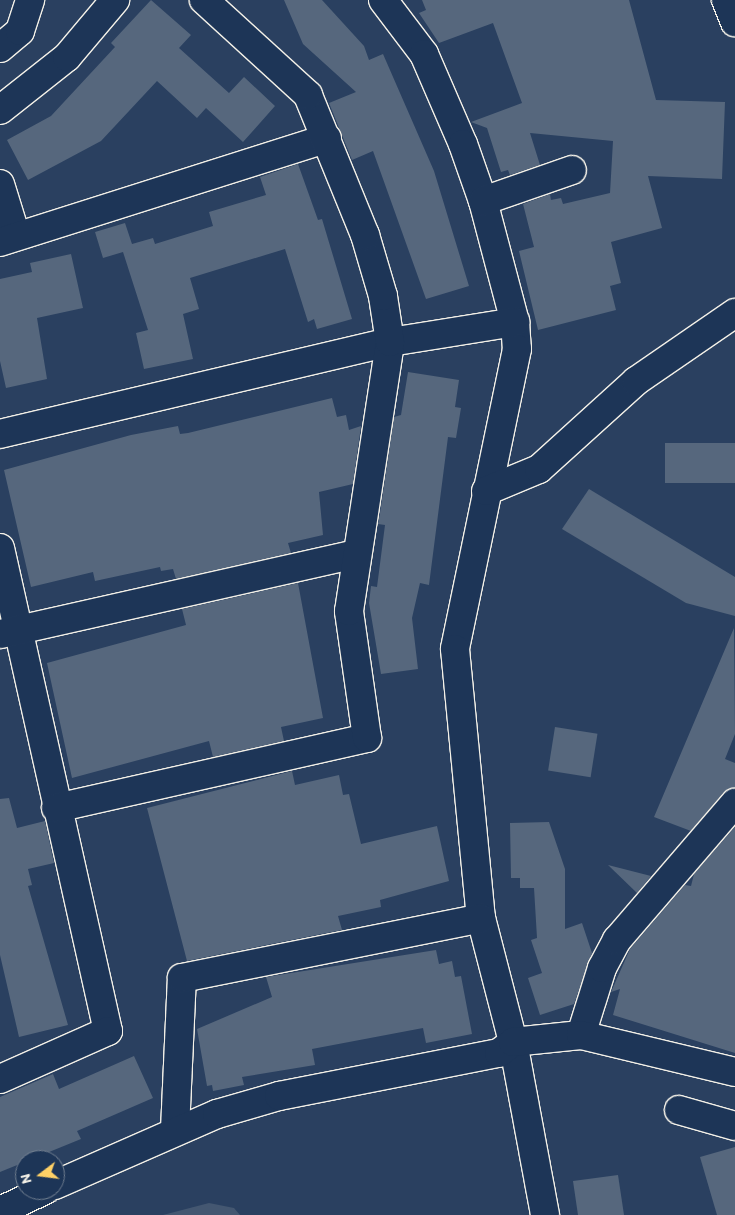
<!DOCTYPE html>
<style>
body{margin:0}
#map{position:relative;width:735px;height:1215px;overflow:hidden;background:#2a4060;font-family:Itim,sans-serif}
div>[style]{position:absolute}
.green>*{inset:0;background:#445771}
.building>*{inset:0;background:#56677d;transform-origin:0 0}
.roads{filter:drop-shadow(1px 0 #f4f1e8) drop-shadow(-1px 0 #f4f1e8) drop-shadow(0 1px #f4f1e8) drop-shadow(0 -1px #f4f1e8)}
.minor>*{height:28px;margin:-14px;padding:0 14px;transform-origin:14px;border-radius:14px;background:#1d3557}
span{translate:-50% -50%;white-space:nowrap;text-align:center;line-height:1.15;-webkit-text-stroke:4px #1d3557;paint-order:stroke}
.north{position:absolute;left:15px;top:1150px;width:50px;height:50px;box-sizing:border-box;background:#1d3557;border:1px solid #738091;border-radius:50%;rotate:255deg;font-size:14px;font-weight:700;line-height:20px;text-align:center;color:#f4f1e8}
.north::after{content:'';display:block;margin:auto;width:18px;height:22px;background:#ffd166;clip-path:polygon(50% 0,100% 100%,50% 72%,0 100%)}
</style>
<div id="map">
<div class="green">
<div style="clip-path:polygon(209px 1203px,234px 1208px,240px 1215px,163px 1215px)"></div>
</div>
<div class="building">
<div style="clip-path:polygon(151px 0,191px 35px,179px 48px,229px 93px,244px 77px,275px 106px,243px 142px,206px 108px,197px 118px,157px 81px,101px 141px,28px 180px,7px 140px,51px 116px,115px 47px,111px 43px)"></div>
<div style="clip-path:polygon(284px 0,322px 0,364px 46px,369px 60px,383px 54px,434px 171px,469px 286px,426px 299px,373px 151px,352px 160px,329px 103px,356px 92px,303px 44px)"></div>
<div style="clip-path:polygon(422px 0,629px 0,656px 100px,725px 102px,722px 179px,648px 176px,662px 228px,611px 242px,621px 283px,610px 286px,616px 310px,538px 330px,519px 251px,534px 247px,523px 204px,550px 194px,551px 200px,561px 198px,563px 204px,610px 193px,613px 141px,530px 133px,540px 165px,510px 175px,508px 170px,501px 172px,487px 128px,471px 122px,522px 103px,493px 23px,439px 43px,419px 13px,426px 10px)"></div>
<div style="clip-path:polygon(298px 164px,318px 220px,322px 219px,352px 319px,317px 329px,314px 319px,308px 322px,285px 249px,190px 278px,199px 309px,183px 314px,193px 359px,144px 369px,136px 333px,148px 330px,123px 252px,103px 258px,95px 232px,125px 223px,132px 244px,153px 238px,155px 244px,213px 226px,209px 212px,266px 195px,260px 177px)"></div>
<div style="clip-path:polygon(71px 254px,83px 308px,37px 318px,47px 379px,6px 388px,0 361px,0 279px,32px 272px,30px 263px)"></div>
<div style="clip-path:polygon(408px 372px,459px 380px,455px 407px,461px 408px,456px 438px,448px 437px,429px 585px,420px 583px,412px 618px,418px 669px,381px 674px,369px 603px,371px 586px,377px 587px,385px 525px,378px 524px,380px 513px,394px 417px,401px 415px)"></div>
<div style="clip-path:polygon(332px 398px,337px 417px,346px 415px,349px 430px,361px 426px,353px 484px,319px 492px,323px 535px,288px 543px,291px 553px,176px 579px,173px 569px,161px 571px,160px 567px,95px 581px,93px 572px,31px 587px,4px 470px,131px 435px,178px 426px,180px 434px,188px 433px)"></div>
<div style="left:735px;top:443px;width:40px;height:70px;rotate:90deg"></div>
<div style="clip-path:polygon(589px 489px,735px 577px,735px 616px,686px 603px,562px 529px)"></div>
<div style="clip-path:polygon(298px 583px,323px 718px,281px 727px,284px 741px,213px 757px,209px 741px,72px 778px,47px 663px,186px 625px,182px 609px)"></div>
<div style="clip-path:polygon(734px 628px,735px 734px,725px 759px,735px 763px,735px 788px,723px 793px,691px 831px,654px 817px)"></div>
<div style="left:555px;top:727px;width:43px;height:44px;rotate:9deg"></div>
<div style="clip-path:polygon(292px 771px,295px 785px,339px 775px,343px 795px,349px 794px,361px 844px,437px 826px,449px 881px,380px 900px,381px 907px,338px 916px,342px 930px,187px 961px,147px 808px)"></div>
<div style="clip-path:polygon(9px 798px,17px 828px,45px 821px,54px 863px,28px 869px,32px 885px,28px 886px,68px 1025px,19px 1037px,0 955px,0 799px)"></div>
<div style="clip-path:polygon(549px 822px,565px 869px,565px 929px,582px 923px,592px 953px,574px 1004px,540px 1015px,528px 978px,542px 973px,531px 940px,537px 938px,534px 888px,520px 888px,520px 878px,511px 878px,510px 823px)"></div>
<div style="clip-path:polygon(735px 827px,735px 1053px,613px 1015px,620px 989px,611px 992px,630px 949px,685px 885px,691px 886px,694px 874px)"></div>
<div style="clip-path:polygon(608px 865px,651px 876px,637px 893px)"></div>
<div style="clip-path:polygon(436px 950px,439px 964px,452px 961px,455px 977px,461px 976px,472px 1034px,426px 1043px,423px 1028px,312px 1049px,315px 1065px,242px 1077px,244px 1085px,213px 1091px,212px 1085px,207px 1086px,197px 1029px,272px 997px,266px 977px)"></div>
<div style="clip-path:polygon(134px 1056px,153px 1098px,77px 1131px,81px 1139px,0 1172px,0 1097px,53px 1074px,59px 1089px)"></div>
<div style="clip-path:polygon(735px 1147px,735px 1215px,717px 1215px,700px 1157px)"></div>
<div style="clip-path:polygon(618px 1175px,624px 1215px,578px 1215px,573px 1181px)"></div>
</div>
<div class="roads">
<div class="minor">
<div style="left:383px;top:0;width:68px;rotate:52.8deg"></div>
<div style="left:424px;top:54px;width:98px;rotate:66.6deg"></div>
<div style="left:463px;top:144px;width:60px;rotate:70.7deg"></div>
<div style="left:483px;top:201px;width:125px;rotate:75.2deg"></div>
<div style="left:515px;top:322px;width:27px;rotate:86deg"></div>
<div style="left:517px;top:349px;width:306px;rotate:101.7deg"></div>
<div style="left:455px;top:649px;width:270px;rotate:84.5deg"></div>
<div style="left:481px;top:918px;width:128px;rotate:75.5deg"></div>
<div style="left:513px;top:1042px;width:176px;rotate:79.5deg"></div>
<div style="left:726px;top:0;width:24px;rotate:68deg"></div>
<div style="left:0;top:48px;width:26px;rotate:-40deg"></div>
<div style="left:20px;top:31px;width:33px;rotate:-72deg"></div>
<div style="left:0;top:110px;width:85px;rotate:-38.3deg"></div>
<div style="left:67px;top:57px;width:75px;rotate:-49.9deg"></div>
<div style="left:0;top:184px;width:54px;rotate:72.9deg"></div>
<div style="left:483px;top:201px;width:94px;rotate:-19.2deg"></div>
<div style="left:0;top:242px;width:343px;rotate:-17.6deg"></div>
<div style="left:0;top:434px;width:401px;rotate:-13.3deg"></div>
<div style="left:390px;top:342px;width:127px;rotate:-9.1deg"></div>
<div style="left:486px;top:491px;width:57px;rotate:-22.5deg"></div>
<div style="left:539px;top:469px;width:131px;rotate:-42.2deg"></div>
<div style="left:636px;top:381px;width:120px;rotate:-34.5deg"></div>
<div style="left:0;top:548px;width:495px;rotate:77.4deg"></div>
<div style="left:108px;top:1031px;width:118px;rotate:156deg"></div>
<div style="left:1px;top:634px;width:363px;rotate:-12.7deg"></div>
<div style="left:56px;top:808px;width:319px;rotate:-12.7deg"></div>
<div style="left:367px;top:738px;width:128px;rotate:-98.1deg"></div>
<div style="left:349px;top:611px;width:272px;rotate:-81.3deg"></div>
<div style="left:390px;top:342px;width:47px;rotate:-98.7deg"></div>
<div style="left:383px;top:296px;width:64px;rotate:-106.4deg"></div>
<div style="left:365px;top:235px;width:151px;rotate:-112.2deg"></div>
<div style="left:308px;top:95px;width:141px;rotate:-137.6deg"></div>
<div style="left:581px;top:1035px;width:70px;rotate:-72.6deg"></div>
<div style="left:602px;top:968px;width:32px;rotate:-62deg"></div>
<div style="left:617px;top:940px;width:181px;rotate:-49.3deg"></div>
<div style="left:679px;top:1110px;width:58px;rotate:15.9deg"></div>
<div style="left:175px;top:1130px;width:152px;rotate:-87.4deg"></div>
<div style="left:182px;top:978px;width:305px;rotate:-11.3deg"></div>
<div style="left:55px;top:1185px;width:177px;rotate:-23.7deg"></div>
<div style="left:217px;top:1114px;width:65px;rotate:-16.2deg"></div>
<div style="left:279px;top:1096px;width:224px;rotate:-11.1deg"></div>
<div style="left:499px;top:1053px;width:18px;rotate:-38deg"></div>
<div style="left:513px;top:1042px;width:68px;rotate:-5.9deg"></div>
<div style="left:581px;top:1035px;width:158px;rotate:13.5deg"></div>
<div style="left:0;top:1211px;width:50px;rotate:-25deg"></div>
</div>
</div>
<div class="north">N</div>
</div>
